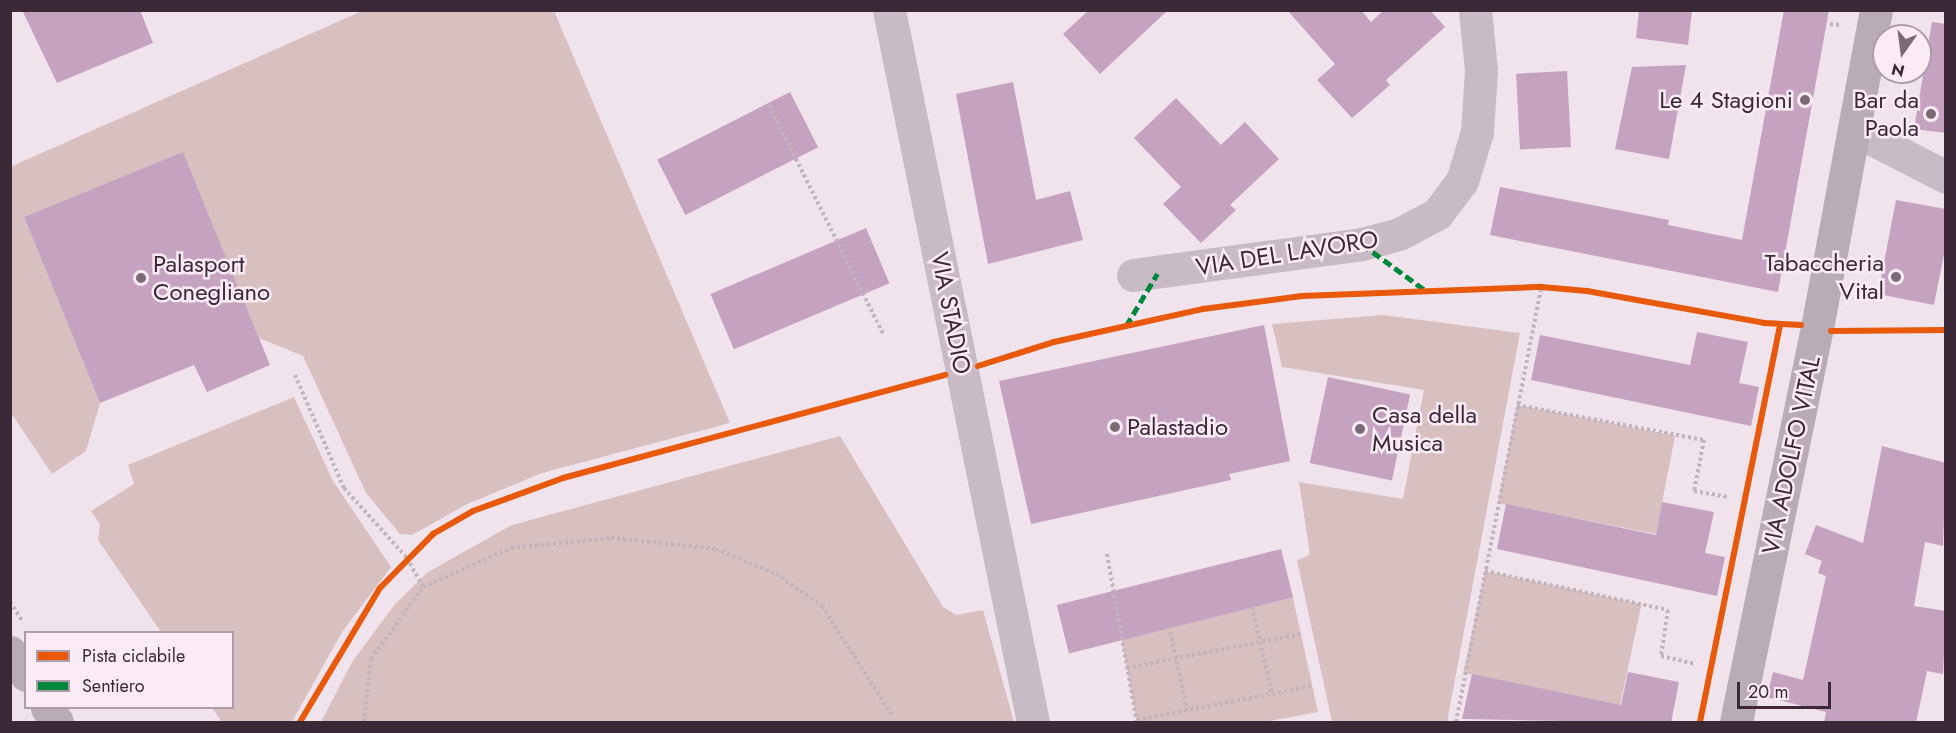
<!DOCTYPE html>
<style>
body{margin:0}
#map{position:relative;width:1956px;height:733px;overflow:hidden;background:#f0e3eb;font-family:Jost,sans-serif}
div>[style]{position:absolute}
.green>*{inset:0;background:#d8c0c0;transform-origin:0 0}
.building>*{inset:0;background:#c5a3c0;transform-origin:0 0}
.path>*{height:4px;margin-top:-2px;transform-origin:0;background:repeating-linear-gradient(90deg,#c1b4bd 0 3px,transparent 0 6px)}
.street>*{height:33px;margin:-16.5px;padding:0 16.5px;transform-origin:16.5px;border-radius:16.5px;background:#c9bbc5}
.secondary>*{height:33px;margin:-16.5px;padding:0 16.5px;transform-origin:16.5px;border-radius:16.5px;background:#b9acb5}
.quiet>*{height:4.5px;margin-top:-2.25px;transform-origin:0;background:repeating-linear-gradient(90deg,#00873e 0 9px,transparent 0 13.5px)}
.cycleway>*{height:6px;margin:-3px;padding:0 3px;transform-origin:3px;border-radius:3px;background:#e8590c}
.dots>*{width:16px;height:16px;translate:-50% -50%;box-sizing:border-box;border:3px solid #fbebf5;border-radius:50%}
span{translate:-50% -50%;white-space:nowrap;text-align:center;line-height:1.15;-webkit-text-stroke:5px #fbebf5;paint-order:stroke}
.poi-label{font-size:24px;color:#3b2938}
.right{translate:-100% -50%;text-align:right}
.left{translate:0 -50%;text-align:left}
.street-label{font-size:24px;color:#3b2938}
.frame{position:absolute;inset:0;border:12px solid #3b2938;pointer-events:none}
.legend{position:absolute;left:24px;top:631px;width:210px;height:78px;box-sizing:border-box;background:#fbebf5;border:2px solid #ae9da9;margin:0;padding:8px 10px;list-style:none;font-size:18px;color:#3b2938}
.legend li{display:flex;align-items:center;gap:12px;height:30px}
.legend b{width:30px;border:2px solid #ae9da9}
.north{position:absolute;left:1872px;top:24px;width:60px;height:60px;box-sizing:border-box;background:#fbebf5;border:2px solid #ae9da9;border-radius:50%;rotate:194deg;font-size:16px;font-weight:700;line-height:24px;text-align:center;color:#3b2938}
.north::after{content:'';display:block;margin:auto;width:21px;height:27px;background:#7a6a77;clip-path:polygon(50% 0,100% 100%,50% 72%,0 100%)}
.scale{position:absolute;left:1737px;top:682px;width:94px;height:27px;box-sizing:border-box;border:3px solid #3b2938;border-top:0;padding-left:8px;font-size:18px;line-height:21px;white-space:nowrap;color:#3b2938;-webkit-text-stroke:4px #fbebf5;paint-order:stroke}
</style>
<div id="map">
<div class="green">
<div style="clip-path:polygon(362px 11px,554px 11px,730px 423px,542px 473px,465px 505px,412px 535px,400px 534px,366px 493px,303px 356px,259px 338px,183px 153px,24px 217px,100px 403px,86px 451px,52px 474px,11px 413px,10px 167px)"></div>
<div style="clip-path:polygon(1383px 315px,1520px 333px,1447px 722px,1332px 722px,1297px 560px,1310px 555px,1299px 482px,1403px 499px,1424px 390px,1282px 367px,1272px 324px)"></div>
<div style="clip-path:polygon(294px 397px,333px 481px,391px 567px,342px 632px,292px 722px,222px 722px,212px 708px,232px 708px,232px 632px,161px 632px,98px 540px,100px 524px,91px 511px,134px 484px,128px 465px)"></div>
<div style="left:1517px;top:405px;width:161px;height:100px;rotate:11deg"></div>
<div style="clip-path:polygon(840px 436px,943px 607px,956px 615px,983px 610px,1014px 722px,321px 722px,352px 662px,395px 604px,428px 572px,512px 525px)"></div>
<div style="left:1485px;top:571px;width:160px;height:104px;rotate:12deg"></div>
<div style="clip-path:polygon(1293px 598px,1318px 712px,1264px 722px,1137px 722px,1121px 637px)"></div>
</div>
<div class="building">
<div style="clip-path:polygon(22px 10px,140px 10px,153px 43px,57px 83px)"></div>
<div style="clip-path:polygon(1089px 10px,1168px 10px,1100px 74px,1063px 34px)"></div>
<div style="clip-path:polygon(1287px 10px,1361px 10px,1371px 22px,1384px 10px,1430px 10px,1445px 27px,1386px 80px,1390px 85px,1352px 118px,1317px 80px,1335px 64px)"></div>
<div style="clip-path:polygon(1639px 10px,1692px 10px,1688px 45px,1636px 38px)"></div>
<div style="clip-path:polygon(1784px 10px,1829px 10px,1778px 292px,1490px 235px,1500px 187px,1669px 220px,1668px 225px,1742px 240px)"></div>
<div style="clip-path:polygon(1932px 22px,1946px 24px,1946px 133px,1914px 129px)"></div>
<div style="clip-path:polygon(1686px 65px,1669px 159px,1615px 149px,1632px 67px)"></div>
<div style="left:1567px;top:71px;width:76px;height:51px;rotate:87deg"></div>
<div style="clip-path:polygon(1013px 82px,1036px 200px,1070px 191px,1083px 240px,988px 264px,956px 94px)"></div>
<div style="left:790px;top:92px;width:62px;height:149px;rotate:63deg"></div>
<div style="clip-path:polygon(1176px 98px,1221px 145px,1245px 122px,1279px 159px,1230px 205px,1236px 210px,1201px 243px,1163px 204px,1181px 187px,1134px 138px)"></div>
<div style="clip-path:polygon(183px 152px,270px 365px,207px 392px,194px 365px,100px 403px,24px 217px)"></div>
<div style="clip-path:polygon(1896px 200px,1946px 209px,1946px 244px,1934px 305px,1878px 294px)"></div>
<div style="left:866px;top:228px;width:60px;height:169px;rotate:67deg"></div>
<div style="clip-path:polygon(1264px 325px,1290px 461px,1229px 474px,1231px 480px,1031px 524px,999px 381px)"></div>
<div style="clip-path:polygon(1697px 332px,1748px 342px,1739px 383px,1759px 387px,1751px 426px,1531px 380px,1540px 335px,1690px 365px)"></div>
<div style="left:1328px;top:377px;width:84px;height:88px;rotate:12deg"></div>
<div style="clip-path:polygon(1882px 446px,1946px 463px,1943px 546px,1925px 542px,1914px 606px,1946px 611px,1943px 674px,1927px 671px,1916px 723px,1824px 723px,1826px 712px,1767px 697px,1773px 672px,1803px 680px,1826px 576px,1818px 573px,1822px 561px,1805px 554px,1816px 525px,1863px 543px)"></div>
<div style="clip-path:polygon(1662px 502px,1714px 512px,1705px 553px,1725px 557px,1717px 596px,1497px 549px,1506px 504px,1656px 535px)"></div>
<div style="left:1281px;top:549px;width:50px;height:231px;rotate:76deg"></div>
<div style="clip-path:polygon(1628px 672px,1679px 682px,1671px 723px,1462px 719px,1472px 674px,1621px 705px)"></div>
</div>
<div class="path">
<div style="left:1830px;top:24px;width:11px;rotate:5deg"></div>
<div style="left:769px;top:105px;width:256px;rotate:63.5deg"></div>
<div style="left:295px;top:375px;width:123px;rotate:66.6deg"></div>
<div style="left:344px;top:488px;width:94px;rotate:48deg"></div>
<div style="left:407px;top:558px;width:33px;rotate:61deg"></div>
<div style="left:1517px;top:405px;width:190px;rotate:10.6deg"></div>
<div style="left:1704px;top:440px;width:52px;rotate:101.1deg"></div>
<div style="left:1694px;top:491px;width:36px;rotate:10deg"></div>
<div style="left:1107px;top:554px;width:171px;rotate:79.9deg"></div>
<div style="left:1485px;top:571px;width:187px;rotate:12deg"></div>
<div style="left:1668px;top:610px;width:47px;rotate:98.7deg"></div>
<div style="left:1661px;top:656px;width:36px;rotate:13deg"></div>
<div style="left:10px;top:602px;width:24px;rotate:57deg"></div>
<div style="left:1252px;top:607px;width:89px;rotate:77.1deg"></div>
<div style="left:1169px;top:626px;width:86px;rotate:77.9deg"></div>
<div style="left:1127px;top:668px;width:177px;rotate:-11.1deg"></div>
<div style="left:1137px;top:720px;width:178px;rotate:-11deg"></div>
<div style="left:364px;top:722px;width:63px;rotate:-83.7deg"></div>
<div style="left:371px;top:659px;width:89px;rotate:-54.2deg"></div>
<div style="left:423px;top:587px;width:96px;rotate:-23.9deg"></div>
<div style="left:511px;top:548px;width:100px;rotate:-5.7deg"></div>
<div style="left:611px;top:538px;width:106px;rotate:6deg"></div>
<div style="left:716px;top:549px;width:65px;rotate:22.6deg"></div>
<div style="left:776px;top:574px;width:56px;rotate:34.8deg"></div>
<div style="left:822px;top:606px;width:132px;rotate:57.4deg"></div>
<div style="left:1456px;top:722px;width:443px;rotate:-78.9deg"></div>
</div>
<div class="street">
<div style="left:889px;top:10px;width:726px;rotate:78.57deg"></div>
<div style="left:1855px;top:130px;width:102px;rotate:27.3deg"></div>
<div style="left:1133px;top:275px;width:231px;rotate:-7.7deg"></div>
<div style="left:1362px;top:244px;width:38px;rotate:-15deg"></div>
<div style="left:1399px;top:234px;width:43px;rotate:-27.8deg"></div>
<div style="left:1437px;top:214px;width:41px;rotate:-52.9deg"></div>
<div style="left:1462px;top:181px;width:51px;rotate:-73deg"></div>
<div style="left:1477px;top:132px;width:62px;rotate:-86.3deg"></div>
<div style="left:1481px;top:70px;width:60px;rotate:-95.7deg"></div>
</div>
<div class="secondary">
<div style="left:10px;top:652px;width:28px;rotate:55deg"></div>
<div style="left:47px;top:708px;width:17px;rotate:54deg"></div>
<div style="left:1736px;top:722px;width:402px;rotate:-78.4deg"></div>
<div style="left:1817px;top:328px;width:323px;rotate:-79.5deg"></div>
</div>
<div class="quiet">
<div style="left:1362px;top:244px;width:78px;rotate:36.1deg"></div>
<div style="left:1126px;top:326px;width:61px;rotate:-59.2deg"></div>
</div>
<div class="cycleway">
<div style="left:1831px;top:331px;width:115px;rotate:-0.5deg"></div>
<div style="left:978px;top:366px;width:80px;rotate:-17.5deg"></div>
<div style="left:1054px;top:342px;width:153px;rotate:-12.5deg"></div>
<div style="left:1203px;top:309px;width:100px;rotate:-7.5deg"></div>
<div style="left:1302px;top:296px;width:239px;rotate:-2.2deg"></div>
<div style="left:1541px;top:287px;width:46px;rotate:5deg"></div>
<div style="left:1587px;top:291px;width:180px;rotate:10.2deg"></div>
<div style="left:1764px;top:323px;width:37px;rotate:3deg"></div>
<div style="left:300px;top:722px;width:156px;rotate:-59.2deg"></div>
<div style="left:380px;top:588px;width:76px;rotate:-45.5deg"></div>
<div style="left:433px;top:534px;width:46px;rotate:-29.9deg"></div>
<div style="left:473px;top:511px;width:96px;rotate:-20.1deg"></div>
<div style="left:563px;top:478px;width:396px;rotate:-15.1deg"></div>
<div style="left:1700px;top:722px;width:406px;rotate:-78.6deg"></div>
</div>
<div class="dots">
<div style="left:1805px;top:100px;background:#7a6a77"></div>
<div style="left:1931px;top:114px;background:#7a6a77"></div>
<div style="left:1896px;top:277px;background:#7a6a77"></div>
<div style="left:141px;top:278px;background:#7a6a77"></div>
<div style="left:1115px;top:427px;background:#7a6a77"></div>
<div style="left:1360px;top:429px;background:#7a6a77"></div>
</div>
<div class="poi-label">
<span class="right" style="left:1793px;top:100px">Le 4 Stagioni</span>
<span class="right" style="left:1919px;top:114px">Bar da<br>Paola</span>
<span class="right" style="left:1884px;top:277px">Tabaccheria<br>Vital</span>
<span class="left" style="left:153px;top:278px">Palasport<br>Conegliano</span>
<span class="left" style="left:1372px;top:429px">Casa della<br>Musica</span>
<span class="left" style="left:1127px;top:427px">Palastadio</span>
</div>
<div class="street-label">
<span style="left:1287px;top:253px;rotate:-9deg">VIA DEL LAVORO</span>
<span style="left:951px;top:313px;rotate:79deg">VIA STADIO</span>
<span style="left:1791px;top:455px;rotate:-78deg">VIA ADOLFO VITAL</span>
</div>
<div class="frame"></div>
<ul class="legend">
<li><b style="height:8px;background:#e8590c"></b>Pista ciclabile</li>
<li><b style="height:8px;background:#00873e"></b>Sentiero</li>
</ul>
<div class="north">N</div>
<div class="scale">20 m</div>
</div>
